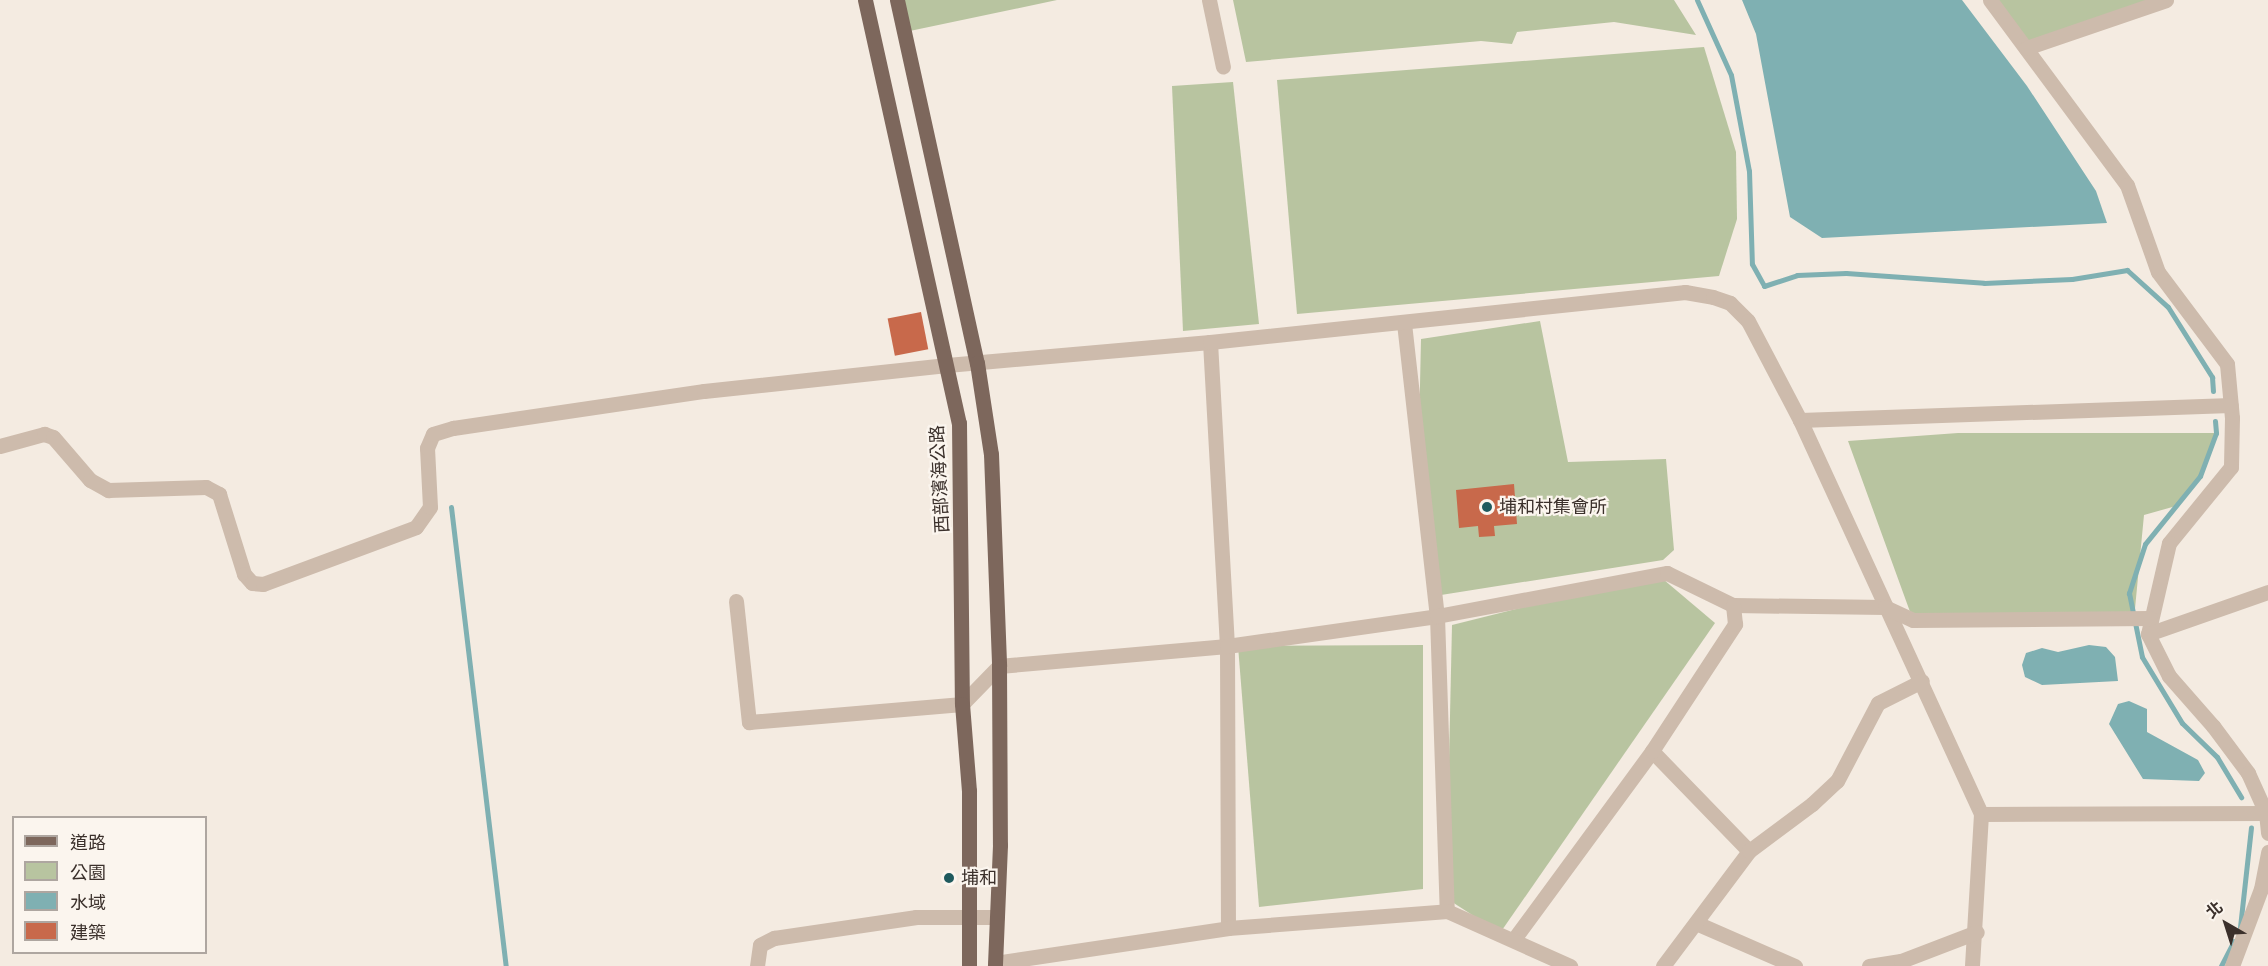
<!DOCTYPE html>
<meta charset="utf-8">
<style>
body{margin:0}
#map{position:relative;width:2268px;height:966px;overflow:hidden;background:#f4ebe1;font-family:"Space Grotesk","Noto Sans TC",sans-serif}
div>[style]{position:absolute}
.green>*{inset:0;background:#b8c4a0}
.water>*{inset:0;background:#7fb0b2}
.stream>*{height:5px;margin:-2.5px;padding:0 2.5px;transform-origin:2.5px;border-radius:2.5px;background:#7fb0b2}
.building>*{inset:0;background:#c8694b;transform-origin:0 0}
.minor>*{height:15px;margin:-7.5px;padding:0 7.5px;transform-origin:7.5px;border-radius:7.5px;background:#cdbbac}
.major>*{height:15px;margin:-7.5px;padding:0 7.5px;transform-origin:7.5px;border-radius:7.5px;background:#7d675c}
.dots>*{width:16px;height:16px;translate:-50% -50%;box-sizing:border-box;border:3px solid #fbf5ee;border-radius:50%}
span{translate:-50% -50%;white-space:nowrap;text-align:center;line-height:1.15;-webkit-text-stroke:4.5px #fbf5ee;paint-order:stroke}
.street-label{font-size:18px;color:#3b302b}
.poi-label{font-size:18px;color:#3b302b}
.left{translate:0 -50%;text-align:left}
.legend{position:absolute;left:12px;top:816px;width:195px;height:138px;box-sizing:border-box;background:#fbf5ee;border:2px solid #aea6a0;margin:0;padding:8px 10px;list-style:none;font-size:18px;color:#3b302b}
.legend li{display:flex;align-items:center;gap:12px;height:30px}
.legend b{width:30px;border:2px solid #aea6a0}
.north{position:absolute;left:2196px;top:894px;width:60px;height:60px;-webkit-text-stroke:4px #fbf5ee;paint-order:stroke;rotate:321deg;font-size:16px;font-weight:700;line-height:24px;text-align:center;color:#3b302b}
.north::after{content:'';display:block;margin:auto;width:21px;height:27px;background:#3b302b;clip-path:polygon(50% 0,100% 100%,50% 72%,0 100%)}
</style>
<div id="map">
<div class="green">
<div style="clip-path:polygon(902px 0,1057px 0,905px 32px)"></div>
<div style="clip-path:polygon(1233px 0,1674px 0,1696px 35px,1614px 22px,1517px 32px,1512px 44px,1481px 41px,1246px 62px)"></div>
<div style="clip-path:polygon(1990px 0,2157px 0,2026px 48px)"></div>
<div style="clip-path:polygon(1704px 47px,1736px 152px,1737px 219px,1719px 276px,1297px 314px,1277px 80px)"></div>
<div style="clip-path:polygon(1233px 82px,1259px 324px,1183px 331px,1172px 86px)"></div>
<div style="clip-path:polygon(1540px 321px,1568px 462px,1666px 459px,1674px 550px,1663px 560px,1441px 595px,1418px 477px,1421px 339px)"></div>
<div style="clip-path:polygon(1958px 433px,2216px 433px,2200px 476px,2176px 506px,2144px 515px,2134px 619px,1913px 620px,1848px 441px)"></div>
<div style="clip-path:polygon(1657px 574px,1715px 623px,1500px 933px,1446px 898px,1452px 625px)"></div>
<div style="clip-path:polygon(1423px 645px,1423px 889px,1259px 907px,1238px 646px)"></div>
</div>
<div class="water">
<div style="clip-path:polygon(1742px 0,1962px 0,2027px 86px,2096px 191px,2107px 223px,1822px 238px,1790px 217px,1756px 34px)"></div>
<div style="clip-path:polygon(2089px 645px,2106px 647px,2115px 657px,2118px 681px,2042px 685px,2025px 677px,2022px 665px,2026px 653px,2042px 648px,2058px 652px)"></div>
<div style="clip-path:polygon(2129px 701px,2147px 709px,2147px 732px,2198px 760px,2205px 773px,2199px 781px,2143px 779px,2109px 724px,2118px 704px)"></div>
</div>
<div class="stream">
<div style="left:1697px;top:0;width:82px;rotate:65.6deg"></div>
<div style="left:1731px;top:75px;width:98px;rotate:79.4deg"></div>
<div style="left:1749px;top:171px;width:93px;rotate:88.2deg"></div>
<div style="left:1752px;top:264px;width:25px;rotate:61deg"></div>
<div style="left:1764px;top:286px;width:35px;rotate:-18deg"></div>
<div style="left:1797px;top:275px;width:49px;rotate:-2.3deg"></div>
<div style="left:1846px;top:273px;width:138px;rotate:4.1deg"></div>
<div style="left:1984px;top:283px;width:88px;rotate:-2.6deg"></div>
<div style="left:2072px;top:279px;width:56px;rotate:-9.3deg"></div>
<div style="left:2127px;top:270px;width:55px;rotate:42.1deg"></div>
<div style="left:2168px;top:307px;width:83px;rotate:57.8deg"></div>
<div style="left:2212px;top:377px;width:14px;rotate:86deg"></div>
<div style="left:2215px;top:421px;width:12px;rotate:85deg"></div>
<div style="left:2216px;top:433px;width:46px;rotate:110.4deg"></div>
<div style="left:2200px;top:476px;width:87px;rotate:129deg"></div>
<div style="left:2145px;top:544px;width:52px;rotate:108.1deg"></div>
<div style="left:2129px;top:593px;width:65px;rotate:78.5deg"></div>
<div style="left:2142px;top:657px;width:77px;rotate:58.8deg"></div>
<div style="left:2182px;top:723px;width:49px;rotate:44.2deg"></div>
<div style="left:2217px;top:757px;width:47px;rotate:59deg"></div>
<div style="left:451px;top:507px;width:462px;rotate:83.2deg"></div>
<div style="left:2240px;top:927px;width:100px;rotate:-83.7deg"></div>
<div style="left:2221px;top:966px;width:28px;rotate:-63deg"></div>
</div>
<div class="building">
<div style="left:921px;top:312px;width:38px;height:34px;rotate:79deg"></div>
<div style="clip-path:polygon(1514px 484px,1517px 524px,1494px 526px,1495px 536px,1479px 537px,1478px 526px,1459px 528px,1456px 490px)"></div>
</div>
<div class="minor">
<div style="left:1209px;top:0;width:68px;rotate:78.2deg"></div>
<div style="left:1990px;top:0;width:230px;rotate:53.5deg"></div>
<div style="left:2127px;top:185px;width:92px;rotate:70.4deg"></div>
<div style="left:2158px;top:272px;width:115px;rotate:53.1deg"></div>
<div style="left:2227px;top:364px;width:54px;rotate:84.7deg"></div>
<div style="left:2232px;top:418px;width:49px;rotate:91.2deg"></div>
<div style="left:2231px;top:467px;width:98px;rotate:129.2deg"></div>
<div style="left:2169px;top:543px;width:93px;rotate:103deg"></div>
<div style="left:2148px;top:634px;width:47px;rotate:63.4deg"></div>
<div style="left:2169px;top:676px;width:67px;rotate:48.7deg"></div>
<div style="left:2213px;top:726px;width:59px;rotate:53.3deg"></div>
<div style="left:2248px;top:773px;width:44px;rotate:65.8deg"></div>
<div style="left:2266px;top:813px;width:20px;rotate:84deg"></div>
<div style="left:2026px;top:48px;width:148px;rotate:-18.9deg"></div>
<div style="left:1404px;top:323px;width:295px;rotate:83.6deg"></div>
<div style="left:1437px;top:616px;width:295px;rotate:88.1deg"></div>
<div style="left:1210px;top:342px;width:304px;rotate:86.8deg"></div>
<div style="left:1227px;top:646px;width:282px;rotate:89.8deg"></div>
<div style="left:1800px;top:420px;width:431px;rotate:-2deg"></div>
<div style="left:0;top:446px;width:46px;rotate:-15.3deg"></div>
<div style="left:44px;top:434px;width:9px;rotate:18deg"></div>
<div style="left:53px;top:437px;width:57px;rotate:49.3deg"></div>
<div style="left:90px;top:480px;width:21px;rotate:29deg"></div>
<div style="left:108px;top:490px;width:98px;rotate:-1.8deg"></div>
<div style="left:206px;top:487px;width:15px;rotate:28deg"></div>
<div style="left:219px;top:494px;width:84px;rotate:72.6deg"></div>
<div style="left:244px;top:574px;width:12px;rotate:48deg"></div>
<div style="left:252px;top:583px;width:11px;rotate:5deg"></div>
<div style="left:263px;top:584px;width:163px;rotate:-20.4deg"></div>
<div style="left:416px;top:527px;width:24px;rotate:-55deg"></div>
<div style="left:430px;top:507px;width:59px;rotate:-92.9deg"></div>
<div style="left:427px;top:448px;width:15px;rotate:-67deg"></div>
<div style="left:433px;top:434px;width:21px;rotate:-17deg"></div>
<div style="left:453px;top:428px;width:254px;rotate:-8.4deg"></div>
<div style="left:704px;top:391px;width:244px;rotate:-6.1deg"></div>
<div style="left:947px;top:365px;width:264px;rotate:-5deg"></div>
<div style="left:1210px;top:342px;width:478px;rotate:-6deg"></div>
<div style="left:1685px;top:292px;width:28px;rotate:10deg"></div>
<div style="left:1713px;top:297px;width:18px;rotate:19deg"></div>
<div style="left:1730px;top:303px;width:25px;rotate:45deg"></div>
<div style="left:1748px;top:321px;width:112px;rotate:62.3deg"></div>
<div style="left:1800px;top:420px;width:434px;rotate:65.3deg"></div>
<div style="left:1981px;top:814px;width:152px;rotate:93.4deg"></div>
<div style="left:736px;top:601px;width:122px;rotate:83.9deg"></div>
<div style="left:749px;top:722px;width:214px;rotate:-4.8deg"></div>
<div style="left:962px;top:704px;width:53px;rotate:-45.8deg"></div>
<div style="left:999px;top:666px;width:229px;rotate:-5deg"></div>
<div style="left:1227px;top:646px;width:212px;rotate:-8.1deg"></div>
<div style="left:1437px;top:616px;width:234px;rotate:-10.6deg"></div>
<div style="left:1667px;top:573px;width:73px;rotate:25.9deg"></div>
<div style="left:1733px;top:605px;width:152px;rotate:0.8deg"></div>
<div style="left:1885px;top:607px;width:31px;rotate:25deg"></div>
<div style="left:1913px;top:620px;width:237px;rotate:-0.5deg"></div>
<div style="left:2148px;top:634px;width:127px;rotate:-19.3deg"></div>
<div style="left:1652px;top:751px;width:139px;rotate:45.9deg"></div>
<div style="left:1981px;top:814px;width:285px;rotate:-0.2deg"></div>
<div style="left:1696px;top:923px;width:108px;rotate:23.5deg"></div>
<div style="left:1514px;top:939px;width:233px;rotate:-53.7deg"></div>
<div style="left:1652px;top:751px;width:152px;rotate:-56.8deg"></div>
<div style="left:1735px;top:624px;width:19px;rotate:-96deg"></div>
<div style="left:995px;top:963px;width:236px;rotate:-8.5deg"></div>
<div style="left:1228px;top:928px;width:220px;rotate:-4.4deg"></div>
<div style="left:1447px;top:911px;width:135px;rotate:24.1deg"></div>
<div style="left:757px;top:966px;width:21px;rotate:-82deg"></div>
<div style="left:760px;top:945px;width:16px;rotate:-27deg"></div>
<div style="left:774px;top:938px;width:144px;rotate:-8.4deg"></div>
<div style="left:916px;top:917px;width:81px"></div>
<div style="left:1663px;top:966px;width:144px;rotate:-53.2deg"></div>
<div style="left:1749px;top:851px;width:79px;rotate:-36.7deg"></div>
<div style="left:1812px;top:804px;width:34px;rotate:-43deg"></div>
<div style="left:1837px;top:781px;width:88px;rotate:-62.3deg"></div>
<div style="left:1878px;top:703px;width:49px;rotate:-26.6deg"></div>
<div style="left:1869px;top:966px;width:32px;rotate:-9deg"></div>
<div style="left:1901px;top:961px;width:81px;rotate:-20.9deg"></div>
<div style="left:2232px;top:966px;width:82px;rotate:-69.4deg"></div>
<div style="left:2261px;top:889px;width:38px;rotate:-79deg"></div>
</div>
<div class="major">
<div style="left:865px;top:0;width:433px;rotate:77.5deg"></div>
<div style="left:959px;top:423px;width:281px;rotate:89.4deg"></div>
<div style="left:962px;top:704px;width:87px;rotate:85.4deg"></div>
<div style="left:969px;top:791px;width:175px;rotate:90deg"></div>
<div style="left:897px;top:0;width:372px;rotate:77.6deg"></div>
<div style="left:977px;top:363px;width:92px;rotate:81.3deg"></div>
<div style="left:991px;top:454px;width:212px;rotate:87.8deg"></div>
<div style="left:999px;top:666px;width:179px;rotate:89.7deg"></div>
<div style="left:1000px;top:845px;width:121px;rotate:92.4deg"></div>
</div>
<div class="dots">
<div style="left:1487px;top:507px;background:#1f5a5e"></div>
<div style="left:949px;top:878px;background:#1f5a5e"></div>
</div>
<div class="street-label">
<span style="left:940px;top:479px;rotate:-93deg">西部濱海公路</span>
</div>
<div class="poi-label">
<span class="left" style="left:1499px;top:507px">埔和村集會所</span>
<span class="left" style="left:961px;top:878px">埔和</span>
</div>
<ul class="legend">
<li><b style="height:8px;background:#7d675c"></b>道路</li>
<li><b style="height:16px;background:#b8c4a0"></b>公園</li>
<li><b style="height:16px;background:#7fb0b2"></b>水域</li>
<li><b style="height:16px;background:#c8694b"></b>建築</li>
</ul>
<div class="north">北</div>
</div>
